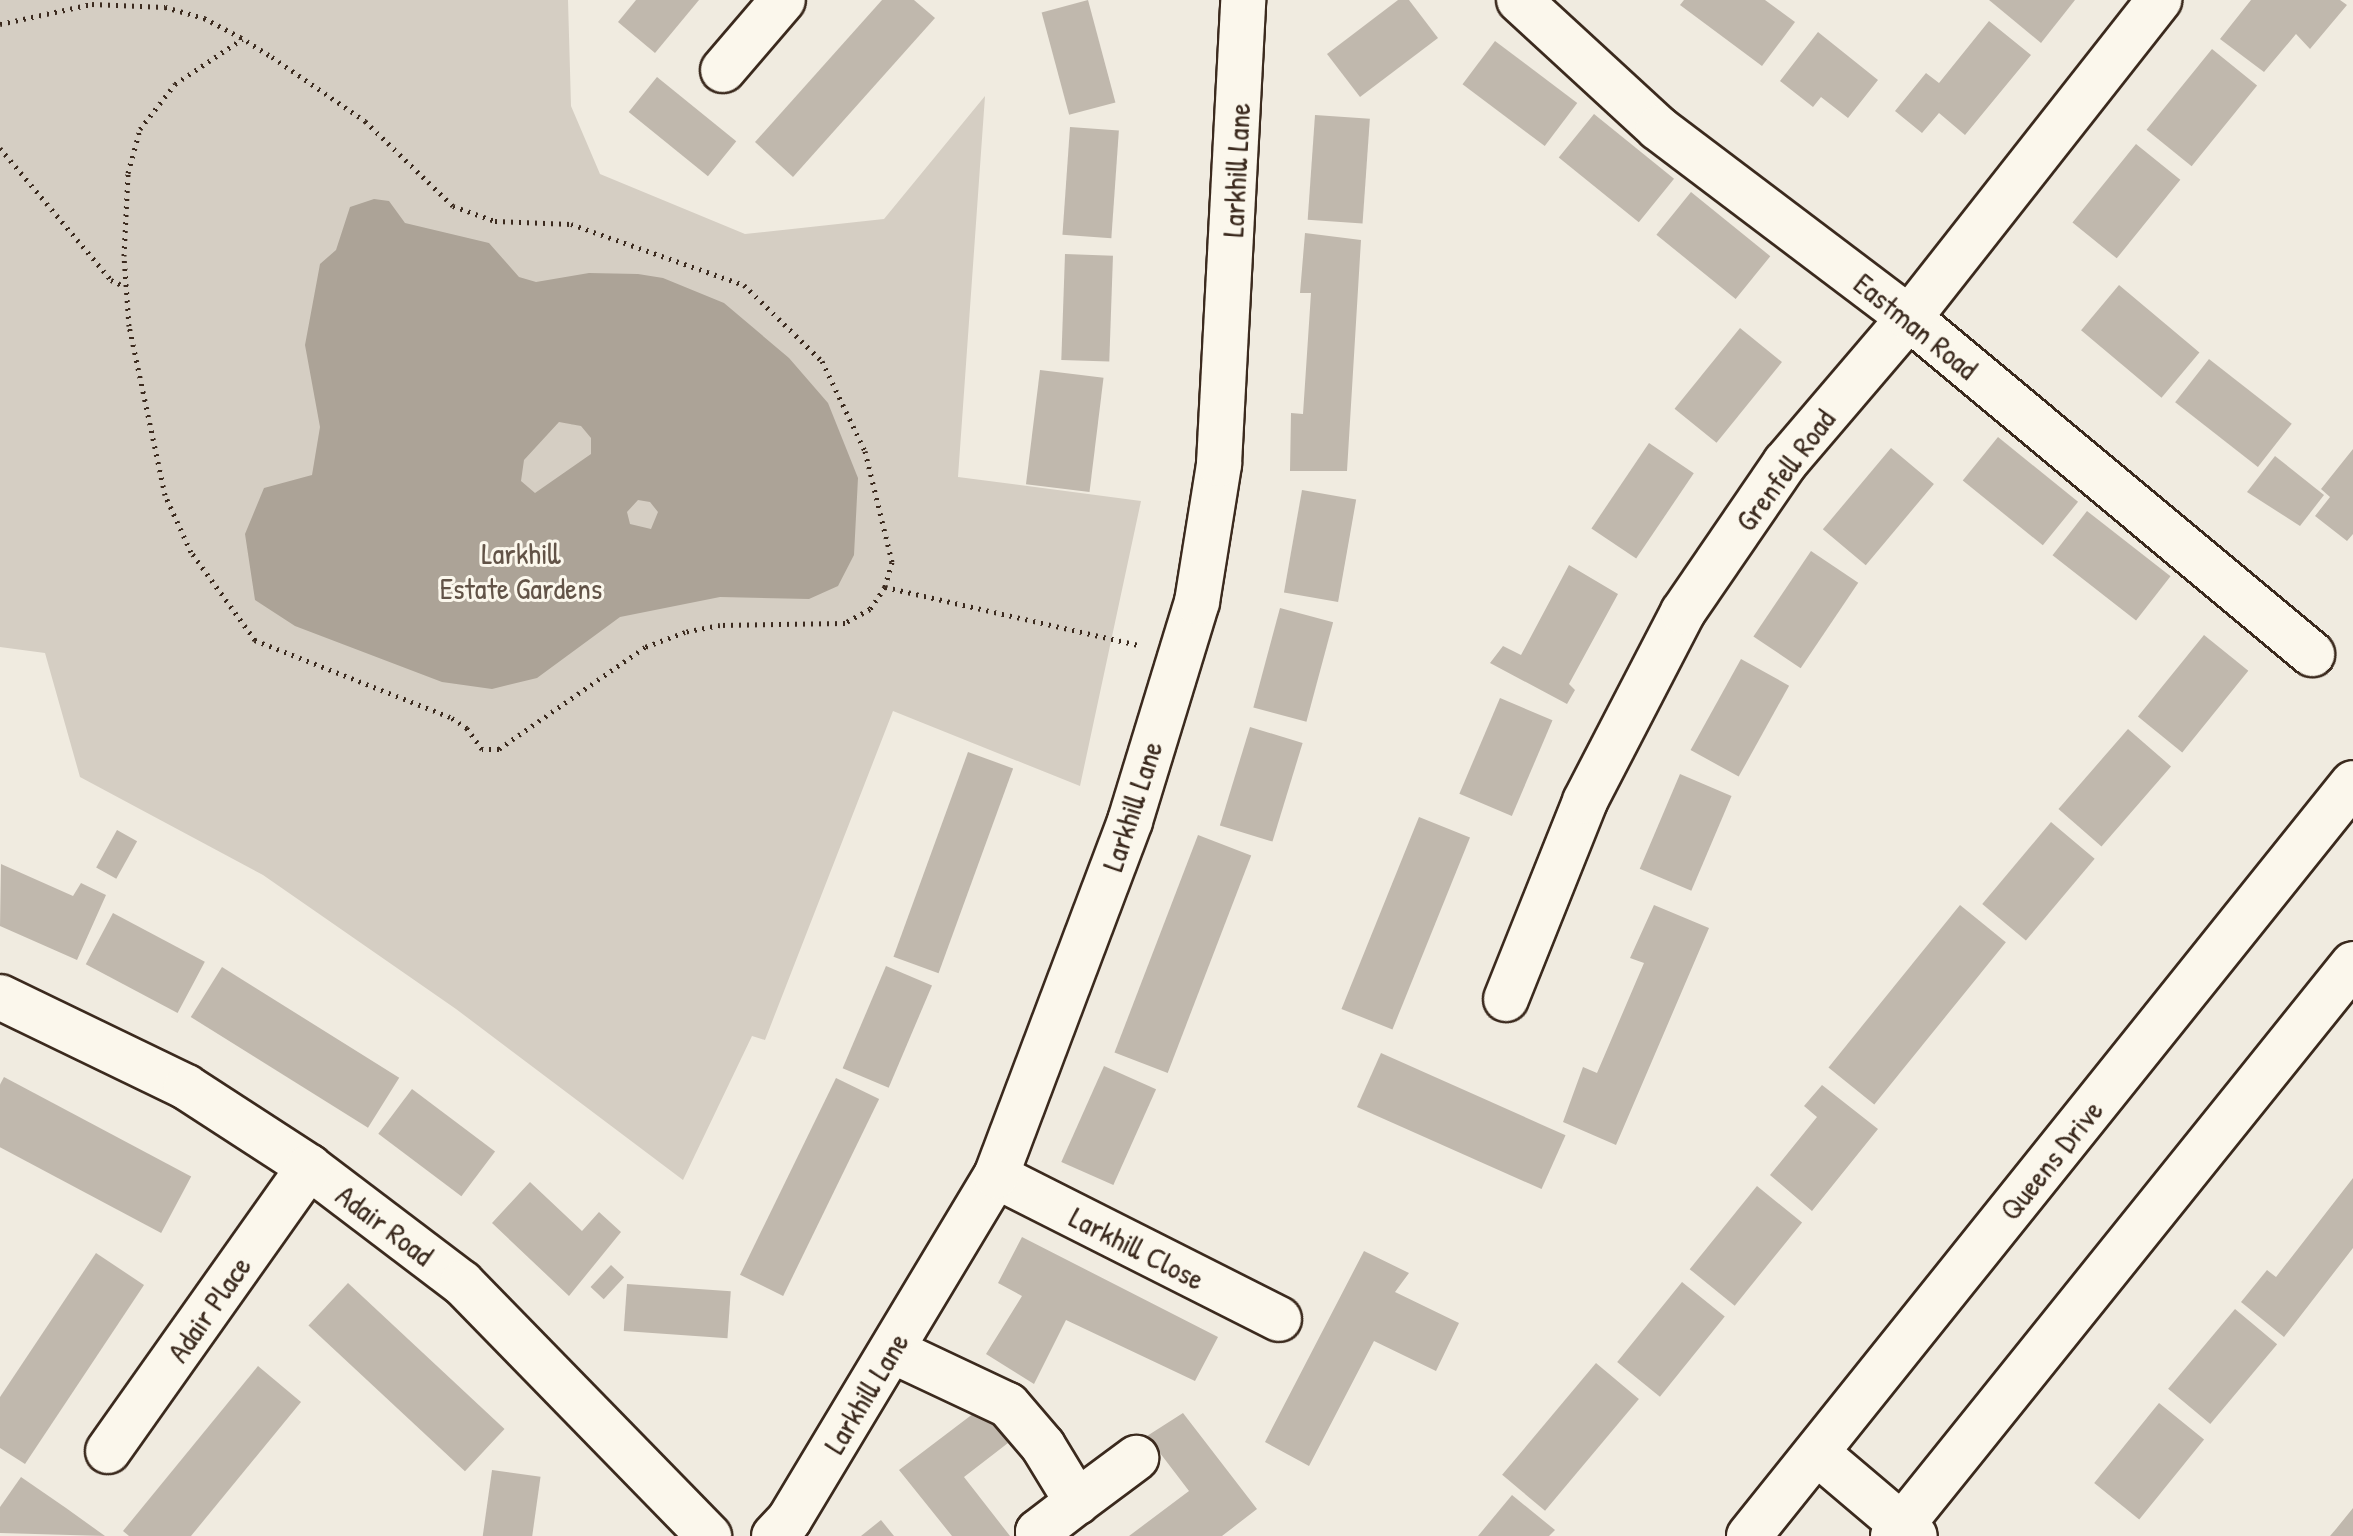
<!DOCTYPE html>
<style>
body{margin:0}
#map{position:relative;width:2353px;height:1536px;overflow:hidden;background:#f0ebe0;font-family:"Patrick Hand",sans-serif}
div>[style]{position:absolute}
.green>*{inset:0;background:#d5cec3}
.water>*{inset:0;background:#aca397}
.building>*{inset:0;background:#c0b8ad;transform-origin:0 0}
.path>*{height:5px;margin-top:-2.5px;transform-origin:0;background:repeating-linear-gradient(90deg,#3b2a1e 0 2px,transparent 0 8px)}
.roads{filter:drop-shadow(2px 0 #3b2a1e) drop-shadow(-2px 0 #3b2a1e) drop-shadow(0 2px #3b2a1e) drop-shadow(0 -2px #3b2a1e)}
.minor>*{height:44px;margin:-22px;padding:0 22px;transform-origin:22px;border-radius:22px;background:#fbf7ec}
.highway>*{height:44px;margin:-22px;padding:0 22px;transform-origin:22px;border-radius:22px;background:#fbf7ec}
span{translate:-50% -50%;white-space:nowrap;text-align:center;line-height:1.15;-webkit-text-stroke:6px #fbf7ec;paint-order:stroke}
.street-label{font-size:30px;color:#3b2a1e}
.park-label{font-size:30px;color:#625347}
</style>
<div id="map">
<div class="green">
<div style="clip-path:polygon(0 0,568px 0,571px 106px,600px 174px,745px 234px,884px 219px,985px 96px,958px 477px,1141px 501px,1080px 786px,893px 711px,765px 1040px,752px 1036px,683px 1180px,456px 1009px,263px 875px,80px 777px,45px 653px,0 647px)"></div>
</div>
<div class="water">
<div style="clip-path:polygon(evenodd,374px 199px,389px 201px,405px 223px,489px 243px,519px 277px,536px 282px,589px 273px,638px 274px,663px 278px,724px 303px,789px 358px,828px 403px,858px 478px,854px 555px,838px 586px,809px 599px,720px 597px,620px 617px,537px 678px,492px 689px,442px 682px,295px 626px,255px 600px,245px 534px,264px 488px,312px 475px,320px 427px,305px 345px,320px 264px,336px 250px,350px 207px,374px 199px,559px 422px,581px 426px,591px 438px,591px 454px,535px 493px,521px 481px,524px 460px,559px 422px,374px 199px,638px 500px,650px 502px,658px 512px,651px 529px,630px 524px,627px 512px,638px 500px)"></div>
</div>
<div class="building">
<div style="clip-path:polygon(636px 0,699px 0,655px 53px,618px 22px)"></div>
<div style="clip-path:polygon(882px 0,914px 0,935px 18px,793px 177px,755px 142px)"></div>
<div style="left:1088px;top:0;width:106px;height:48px;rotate:75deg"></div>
<div style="clip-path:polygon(1398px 0,1409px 0,1438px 38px,1360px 97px,1327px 54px)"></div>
<div style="clip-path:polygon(1684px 0,1765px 0,1795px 22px,1762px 66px,1680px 5px)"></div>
<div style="clip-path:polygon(1989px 0,2075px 0,2041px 43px)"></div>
<div style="clip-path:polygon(2251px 0,2340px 0,2347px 5px,2310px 49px,2296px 34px,2264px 72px,2220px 39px)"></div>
<div style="clip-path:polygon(1989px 21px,2031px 55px,1965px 135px,1939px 113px,1922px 133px,1895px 111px,1926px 73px,1939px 83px)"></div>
<div style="clip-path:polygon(1818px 32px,1878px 80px,1848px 118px,1821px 97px,1813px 107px,1780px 81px)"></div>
<div style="left:1495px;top:41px;width:103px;height:54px;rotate:37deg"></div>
<div style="left:2212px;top:49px;width:58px;height:104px;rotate:39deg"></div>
<div style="left:657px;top:77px;width:102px;height:45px;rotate:39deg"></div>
<div style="left:1594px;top:114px;width:103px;height:56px;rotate:39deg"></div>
<div style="left:1315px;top:115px;width:55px;height:105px;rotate:4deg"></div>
<div style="left:1070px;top:127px;width:49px;height:108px;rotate:4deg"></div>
<div style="left:2136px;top:144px;width:57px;height:101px;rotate:39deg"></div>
<div style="left:1691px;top:192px;width:102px;height:55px;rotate:39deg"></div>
<div style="clip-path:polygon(1305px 233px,1361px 240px,1347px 471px,1290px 471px,1291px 413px,1303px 414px,1311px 293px,1300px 293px)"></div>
<div style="left:1065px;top:254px;width:48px;height:106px;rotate:2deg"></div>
<div style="left:2119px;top:285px;width:105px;height:59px;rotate:40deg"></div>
<div style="left:1740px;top:328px;width:54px;height:104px;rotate:39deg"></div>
<div style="left:2209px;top:359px;width:105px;height:55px;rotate:38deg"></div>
<div style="left:1040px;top:370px;width:64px;height:115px;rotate:7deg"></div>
<div style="left:1998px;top:437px;width:103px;height:56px;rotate:39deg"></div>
<div style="left:1649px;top:443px;width:54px;height:103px;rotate:34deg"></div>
<div style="left:1891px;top:448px;width:56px;height:106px;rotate:40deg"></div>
<div style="clip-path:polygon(2353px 449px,2353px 534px,2347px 541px,2315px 516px,2330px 497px,2321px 489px)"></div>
<div style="clip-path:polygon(2275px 456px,2324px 495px,2300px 526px,2247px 492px)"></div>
<div style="left:1302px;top:490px;width:55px;height:104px;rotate:10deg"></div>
<div style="left:2087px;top:511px;width:106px;height:56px;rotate:38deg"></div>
<div style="left:1811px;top:551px;width:57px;height:103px;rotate:34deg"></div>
<div style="clip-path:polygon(1569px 565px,1618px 594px,1569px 684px,1575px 690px,1567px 704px,1490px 663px,1503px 646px,1521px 655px)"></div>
<div style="left:1280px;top:608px;width:55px;height:103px;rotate:15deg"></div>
<div style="left:2204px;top:635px;width:57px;height:105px;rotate:39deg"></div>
<div style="left:1741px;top:659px;width:55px;height:104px;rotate:29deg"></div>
<div style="left:1500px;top:698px;width:57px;height:104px;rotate:23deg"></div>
<div style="left:1250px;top:727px;width:55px;height:103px;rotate:17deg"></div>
<div style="left:2128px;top:729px;width:57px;height:106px;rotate:41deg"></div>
<div style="left:968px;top:752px;width:48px;height:218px;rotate:20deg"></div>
<div style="left:1680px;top:774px;width:56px;height:103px;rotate:23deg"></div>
<div style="left:1419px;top:817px;width:55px;height:207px;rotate:22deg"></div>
<div style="left:2051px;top:822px;width:57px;height:107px;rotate:40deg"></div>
<div style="left:117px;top:830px;width:23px;height:43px;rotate:29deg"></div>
<div style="left:1198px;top:835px;width:57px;height:233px;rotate:21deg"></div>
<div style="clip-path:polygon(1px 864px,73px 896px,81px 883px,106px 895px,77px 960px,0 926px)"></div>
<div style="clip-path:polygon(1654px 905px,1709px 928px,1616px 1145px,1563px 1122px,1583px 1067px,1597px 1073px,1644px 963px,1630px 958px)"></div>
<div style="left:1960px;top:905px;width:59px;height:209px;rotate:39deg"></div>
<div style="left:113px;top:913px;width:104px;height:58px;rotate:28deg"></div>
<div style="left:886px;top:966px;width:50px;height:111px;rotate:23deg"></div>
<div style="left:222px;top:967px;width:209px;height:59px;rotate:32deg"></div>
<div style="left:1381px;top:1053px;width:202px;height:59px;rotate:24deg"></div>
<div style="left:1104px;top:1066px;width:57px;height:105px;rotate:24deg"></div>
<div style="left:4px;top:1077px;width:212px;height:64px;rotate:28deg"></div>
<div style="left:836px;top:1078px;width:48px;height:219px;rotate:26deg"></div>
<div style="clip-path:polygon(1822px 1085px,1878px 1129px,1812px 1211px,1770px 1175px,1817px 1117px,1804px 1106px)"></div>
<div style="left:412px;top:1089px;width:104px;height:56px;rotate:37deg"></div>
<div style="clip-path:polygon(2353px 1178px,2353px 1248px,2284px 1337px,2241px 1302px,2267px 1270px,2276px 1277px)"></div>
<div style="clip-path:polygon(530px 1182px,582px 1231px,599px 1212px,621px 1232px,569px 1296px,492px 1223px)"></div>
<div style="left:1757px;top:1186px;width:58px;height:107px;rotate:39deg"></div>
<div style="clip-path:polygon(1022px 1237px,1218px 1337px,1195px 1381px,1066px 1320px,1034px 1384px,986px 1354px,1022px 1296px,998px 1283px)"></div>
<div style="clip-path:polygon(1364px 1251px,1409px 1273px,1395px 1292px,1459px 1323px,1436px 1371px,1374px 1341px,1309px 1466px,1265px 1442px)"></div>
<div style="clip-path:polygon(96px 1253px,144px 1285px,25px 1464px,0 1448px,0 1397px)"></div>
<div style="left:611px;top:1265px;width:18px;height:30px;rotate:43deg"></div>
<div style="left:1682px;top:1282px;width:55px;height:103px;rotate:39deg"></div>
<div style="left:348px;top:1283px;width:214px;height:58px;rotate:43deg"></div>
<div style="left:627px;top:1284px;width:104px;height:47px;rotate:4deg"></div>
<div style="left:2235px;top:1309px;width:55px;height:104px;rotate:40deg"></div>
<div style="left:1596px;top:1363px;width:56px;height:146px;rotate:40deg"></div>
<div style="clip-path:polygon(258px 1366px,301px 1402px,191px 1536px,129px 1536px,123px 1531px)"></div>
<div style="left:2159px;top:1403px;width:58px;height:103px;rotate:39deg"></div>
<div style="clip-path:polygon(982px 1407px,1008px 1443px,964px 1477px,1010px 1536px,952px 1536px,899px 1470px)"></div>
<div style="clip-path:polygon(1183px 1413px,1257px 1509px,1222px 1536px,1129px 1536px,1189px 1491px,1147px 1436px)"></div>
<div style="left:492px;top:1470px;width:49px;height:67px;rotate:8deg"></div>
<div style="clip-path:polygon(21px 1477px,66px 1508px,105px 1536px,0 1533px,0 1507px)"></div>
<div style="clip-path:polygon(1512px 1495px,1555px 1530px,1549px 1536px,1478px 1536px)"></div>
<div style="clip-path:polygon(2353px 1508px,2353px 1536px,2330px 1536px,2336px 1529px)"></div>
<div style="clip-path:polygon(881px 1520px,894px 1536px,861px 1536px)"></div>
</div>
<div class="path">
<div style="left:0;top:24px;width:94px;rotate:-12.3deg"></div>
<div style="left:92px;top:4px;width:73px;rotate:2.4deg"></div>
<div style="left:165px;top:7px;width:41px;rotate:15.8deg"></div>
<div style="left:204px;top:18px;width:41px;rotate:27.8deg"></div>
<div style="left:240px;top:37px;width:38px;rotate:32deg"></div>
<div style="left:272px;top:57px;width:113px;rotate:34.5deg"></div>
<div style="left:365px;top:121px;width:122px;rotate:44deg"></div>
<div style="left:453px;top:206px;width:45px;rotate:19.7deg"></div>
<div style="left:495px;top:221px;width:76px;rotate:2.3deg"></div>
<div style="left:571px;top:224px;width:183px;rotate:19.4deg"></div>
<div style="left:744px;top:285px;width:109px;rotate:44.3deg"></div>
<div style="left:822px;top:361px;width:100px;rotate:64.5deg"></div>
<div style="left:865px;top:451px;width:114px;rotate:76.3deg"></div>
<div style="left:892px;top:562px;width:26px;rotate:106deg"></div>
<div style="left:885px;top:587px;width:27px;rotate:124deg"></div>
<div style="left:870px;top:609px;width:29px;rotate:151deg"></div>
<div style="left:845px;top:623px;width:125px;rotate:179.1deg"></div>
<div style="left:720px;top:625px;width:36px;rotate:169deg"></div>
<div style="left:685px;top:632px;width:43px;rotate:159.4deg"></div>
<div style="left:645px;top:647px;width:178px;rotate:145.1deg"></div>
<div style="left:499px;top:749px;width:17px;rotate:180deg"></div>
<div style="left:482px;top:749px;width:26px;rotate:-126deg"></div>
<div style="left:467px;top:728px;width:20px;rotate:-147deg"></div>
<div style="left:450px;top:717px;width:210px;rotate:-158.5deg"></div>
<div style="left:255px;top:640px;width:109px;rotate:-126deg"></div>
<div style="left:191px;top:552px;width:63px;rotate:-114.5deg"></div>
<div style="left:165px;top:495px;width:173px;rotate:-102deg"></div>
<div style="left:129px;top:326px;width:70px;rotate:-94.1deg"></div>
<div style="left:124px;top:256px;width:83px;rotate:-87.2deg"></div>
<div style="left:128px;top:173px;width:46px;rotate:-74.7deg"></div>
<div style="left:140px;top:129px;width:57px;rotate:-52.1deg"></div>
<div style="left:175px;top:84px;width:81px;rotate:-33.9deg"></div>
<div style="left:0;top:148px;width:172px;rotate:49.9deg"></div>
<div style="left:111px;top:280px;width:14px;rotate:25deg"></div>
<div style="left:885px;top:587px;width:260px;rotate:12.9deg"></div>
</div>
<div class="roads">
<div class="minor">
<div style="left:1519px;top:0;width:189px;rotate:42.6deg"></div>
<div style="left:1658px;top:128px;width:315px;rotate:37.1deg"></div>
<div style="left:1909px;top:318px;width:525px;rotate:39.82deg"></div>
<div style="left:723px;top:70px;width:92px;rotate:-49.4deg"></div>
<div style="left:0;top:997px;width:207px;rotate:25.8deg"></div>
<div style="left:186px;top:1087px;width:147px;rotate:33deg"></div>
<div style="left:309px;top:1167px;width:192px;rotate:37.2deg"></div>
<div style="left:462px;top:1283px;width:354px;rotate:45.7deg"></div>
<div style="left:1506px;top:999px;width:213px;rotate:-68.2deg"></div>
<div style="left:1585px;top:801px;width:213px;rotate:-62.6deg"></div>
<div style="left:1683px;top:612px;width:181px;rotate:-55.6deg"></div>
<div style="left:1785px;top:463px;width:191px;rotate:-49.5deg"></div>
<div style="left:1909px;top:318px;width:405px;rotate:-51.8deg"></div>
<div style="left:996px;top:1176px;width:317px;rotate:26.8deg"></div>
<div style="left:893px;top:1351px;width:127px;rotate:25.2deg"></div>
<div style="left:1008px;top:1405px;width:54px;rotate:49.5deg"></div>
<div style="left:1043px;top:1446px;width:66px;rotate:58.7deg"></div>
<div style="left:1077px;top:1502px;width:74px;rotate:-36.7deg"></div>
<div style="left:108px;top:1451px;width:348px;rotate:-54.7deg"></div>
<div style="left:1817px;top:1453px;width:128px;rotate:40.3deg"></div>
<div style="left:774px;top:1536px;width:22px;rotate:-47deg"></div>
<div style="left:789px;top:1520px;width:401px;rotate:-59deg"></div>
<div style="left:996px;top:1176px;width:379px;rotate:-69.3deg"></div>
<div style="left:1130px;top:821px;width:229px;rotate:-73deg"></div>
<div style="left:1197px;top:602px;width:140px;rotate:-80.9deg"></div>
<div style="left:1219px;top:464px;width:465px;rotate:-87deg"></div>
<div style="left:1041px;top:1536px;width:5px;rotate:-127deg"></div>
<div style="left:1038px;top:1532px;width:49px;rotate:-37.6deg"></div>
</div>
<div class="highway">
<div style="left:1749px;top:1536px;width:965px;rotate:-51.27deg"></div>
<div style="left:1893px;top:1536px;width:734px;rotate:-51.19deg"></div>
</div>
</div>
<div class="street-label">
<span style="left:1236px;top:170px;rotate:-87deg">Larkhill Lane</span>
<span style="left:1916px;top:326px;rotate:39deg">Eastman Road</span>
<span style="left:1785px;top:470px;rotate:-53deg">Grenfell Road</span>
<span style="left:1132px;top:806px;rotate:-72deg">Larkhill Lane</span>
<span style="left:2051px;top:1160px;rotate:-51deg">Queens Drive</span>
<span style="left:385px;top:1225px;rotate:37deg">Adair Road</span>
<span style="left:1137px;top:1248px;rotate:27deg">Larkhill Close</span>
<span style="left:209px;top:1309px;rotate:-55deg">Adair Place</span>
<span style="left:866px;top:1393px;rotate:-59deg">Larkhill Lane</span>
</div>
<div class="park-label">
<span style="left:521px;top:570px">Larkhill<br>Estate Gardens</span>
</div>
</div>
